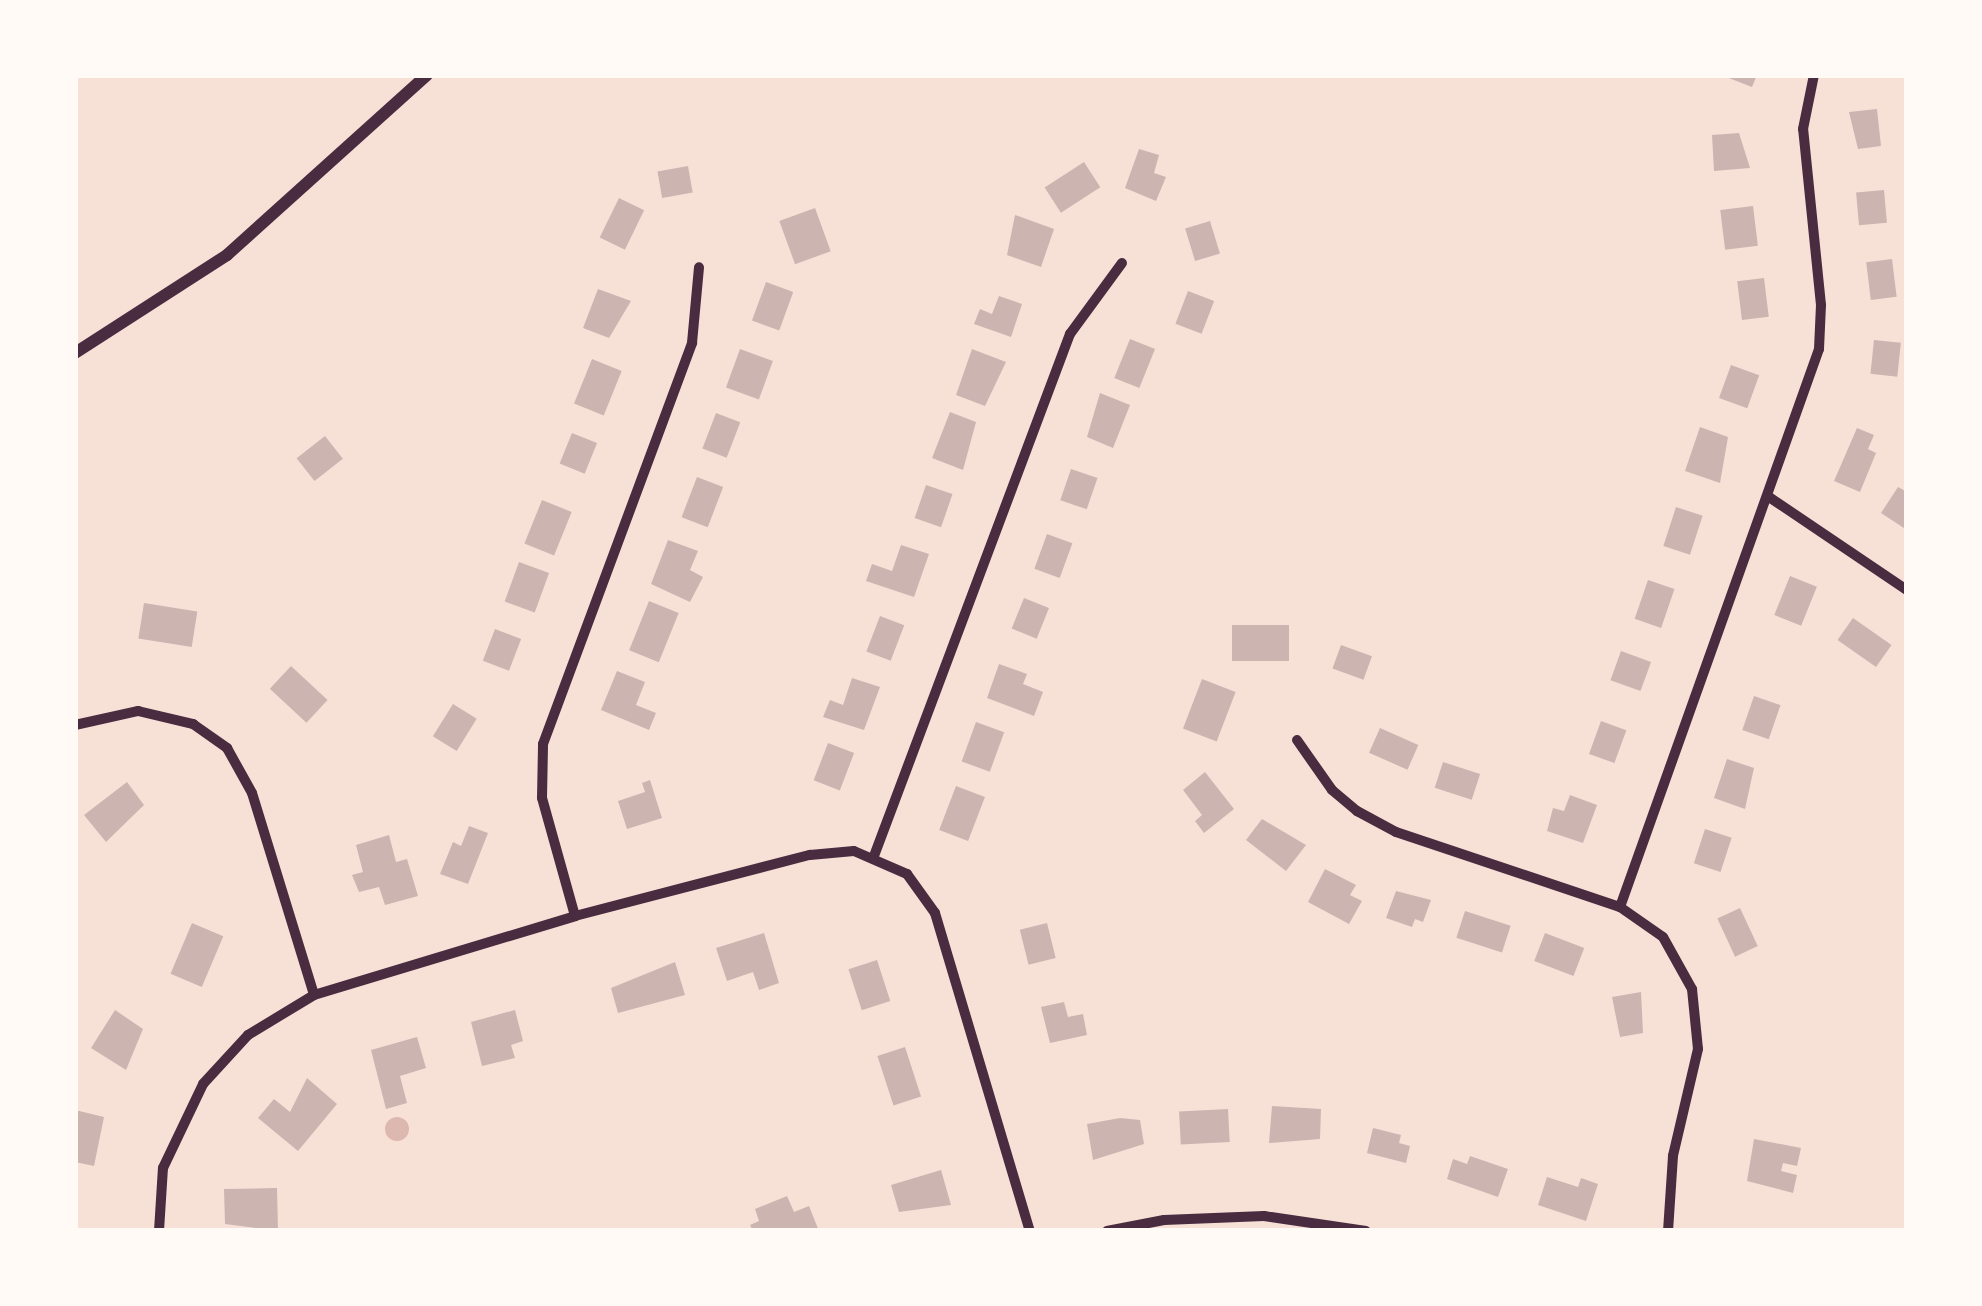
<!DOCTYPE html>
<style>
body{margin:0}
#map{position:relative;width:1982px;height:1306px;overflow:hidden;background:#f7e1d7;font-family:"Open Sans",sans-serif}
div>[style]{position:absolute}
.water>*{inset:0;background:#dcb8b0}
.round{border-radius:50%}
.building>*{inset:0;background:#ccb4b1;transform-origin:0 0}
.minor>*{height:10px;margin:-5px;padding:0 5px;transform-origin:5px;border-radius:5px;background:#4a2c40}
.tertiary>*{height:12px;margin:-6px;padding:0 6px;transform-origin:6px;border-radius:6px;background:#4a2c40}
span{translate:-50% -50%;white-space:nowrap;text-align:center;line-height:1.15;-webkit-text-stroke:8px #fffaf5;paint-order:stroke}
.frame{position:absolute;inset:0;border:78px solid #fffaf5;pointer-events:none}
</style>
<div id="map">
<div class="water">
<div class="round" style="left:385px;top:1117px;width:24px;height:24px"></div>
</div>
<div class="building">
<div style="clip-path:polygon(1721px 75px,1757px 75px,1752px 87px)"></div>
<div style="clip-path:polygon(1877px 109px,1881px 146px,1858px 149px,1849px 112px)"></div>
<div style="clip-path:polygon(1739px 133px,1750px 168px,1714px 171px,1712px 135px)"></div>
<div style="clip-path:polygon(1139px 149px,1159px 155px,1154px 173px,1166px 177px,1156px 201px,1125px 188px)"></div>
<div style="left:1084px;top:162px;width:30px;height:47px;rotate:57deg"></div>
<div style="left:688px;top:166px;width:27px;height:31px;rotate:80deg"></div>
<div style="left:1884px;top:190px;width:33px;height:28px;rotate:85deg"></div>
<div style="left:619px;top:198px;width:28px;height:44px;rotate:26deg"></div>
<div style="left:1753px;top:206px;width:40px;height:33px;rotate:83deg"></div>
<div style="left:815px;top:208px;width:46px;height:38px;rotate:70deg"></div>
<div style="clip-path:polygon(1015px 215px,1054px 229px,1041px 267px,1007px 255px)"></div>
<div style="left:1210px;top:221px;width:34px;height:26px;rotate:73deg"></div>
<div style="left:1892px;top:259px;width:38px;height:26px;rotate:83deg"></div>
<div style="left:1764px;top:278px;width:39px;height:27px;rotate:83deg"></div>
<div style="left:766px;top:282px;width:29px;height:41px;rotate:20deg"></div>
<div style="clip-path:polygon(598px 289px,631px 301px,609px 338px,583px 328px)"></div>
<div style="left:1188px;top:291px;width:28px;height:35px;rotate:21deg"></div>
<div style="clip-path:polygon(999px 296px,1022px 304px,1011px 337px,974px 324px,980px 309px,992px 314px)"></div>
<div style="left:1130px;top:339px;width:27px;height:42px;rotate:22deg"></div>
<div style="left:1874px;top:340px;width:27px;height:34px;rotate:6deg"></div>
<div style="left:740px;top:349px;width:35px;height:41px;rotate:20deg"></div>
<div style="clip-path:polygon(972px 349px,1006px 362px,985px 406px,956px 395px)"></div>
<div style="left:592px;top:359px;width:32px;height:48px;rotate:22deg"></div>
<div style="left:1731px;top:365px;width:30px;height:35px;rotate:20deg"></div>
<div style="clip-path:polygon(1100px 393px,1130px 405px,1113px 448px,1087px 437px)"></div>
<div style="clip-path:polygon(950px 412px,976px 422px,963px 470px,932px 458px)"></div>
<div style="left:716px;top:413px;width:26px;height:38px;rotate:21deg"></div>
<div style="clip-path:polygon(1700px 427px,1728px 437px,1720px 483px,1685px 471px)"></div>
<div style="clip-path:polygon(1857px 428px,1874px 435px,1868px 449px,1876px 453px,1860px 492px,1834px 481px)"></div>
<div style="left:572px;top:433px;width:27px;height:33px;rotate:22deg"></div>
<div style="left:325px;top:436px;width:29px;height:36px;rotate:52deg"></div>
<div style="left:1071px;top:469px;width:28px;height:33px;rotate:19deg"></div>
<div style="left:697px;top:477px;width:28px;height:43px;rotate:21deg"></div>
<div style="left:926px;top:485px;width:28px;height:35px;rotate:19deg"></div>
<div style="clip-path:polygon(1898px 487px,1907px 492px,1907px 530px,1881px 513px)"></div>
<div style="left:542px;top:500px;width:32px;height:47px;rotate:22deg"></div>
<div style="left:1676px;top:507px;width:28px;height:41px;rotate:18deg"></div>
<div style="left:1047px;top:534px;width:27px;height:37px;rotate:20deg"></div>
<div style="clip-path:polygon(668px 540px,698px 551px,690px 570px,703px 577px,690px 602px,651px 584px)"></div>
<div style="clip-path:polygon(901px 545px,929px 554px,914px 597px,866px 581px,872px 564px,892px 571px)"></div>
<div style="left:519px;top:562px;width:32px;height:42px;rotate:20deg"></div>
<div style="left:1790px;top:576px;width:29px;height:42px;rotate:22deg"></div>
<div style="left:1648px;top:580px;width:28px;height:41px;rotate:19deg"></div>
<div style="left:1024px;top:598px;width:27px;height:33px;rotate:22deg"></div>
<div style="left:649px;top:601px;width:32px;height:53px;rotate:22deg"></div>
<div style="left:144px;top:603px;width:54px;height:36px;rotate:9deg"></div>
<div style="left:880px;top:616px;width:26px;height:38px;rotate:21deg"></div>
<div style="left:1853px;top:618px;width:47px;height:27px;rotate:35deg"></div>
<div style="left:1289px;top:625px;width:36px;height:57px;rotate:90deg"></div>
<div style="left:495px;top:629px;width:28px;height:34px;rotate:21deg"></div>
<div style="left:1341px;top:645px;width:33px;height:25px;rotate:20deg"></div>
<div style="left:1621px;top:651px;width:32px;height:31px;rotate:20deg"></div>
<div style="clip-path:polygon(999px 664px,1027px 674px,1023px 684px,1043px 692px,1034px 716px,987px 698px)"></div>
<div style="left:291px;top:666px;width:50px;height:31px;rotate:43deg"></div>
<div style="clip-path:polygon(617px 671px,645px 682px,636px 705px,656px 713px,649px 730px,601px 710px)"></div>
<div style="clip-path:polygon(852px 678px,880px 687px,864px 730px,823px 717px,830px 700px,843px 705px)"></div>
<div style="left:1202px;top:679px;width:36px;height:53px;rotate:21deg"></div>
<div style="left:1754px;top:696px;width:28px;height:36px;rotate:19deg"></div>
<div style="left:453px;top:704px;width:28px;height:38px;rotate:32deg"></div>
<div style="left:1601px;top:721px;width:27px;height:35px;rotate:20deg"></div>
<div style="left:976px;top:722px;width:30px;height:42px;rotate:20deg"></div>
<div style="left:1380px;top:728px;width:42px;height:27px;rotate:24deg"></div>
<div style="left:828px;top:743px;width:28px;height:40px;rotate:21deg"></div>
<div style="clip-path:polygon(1727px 759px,1754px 768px,1745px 809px,1714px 798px)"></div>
<div style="left:1443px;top:762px;width:39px;height:27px;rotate:18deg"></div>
<div style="clip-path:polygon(1205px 772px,1234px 809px,1204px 833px,1195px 821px,1202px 815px,1183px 790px)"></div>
<div style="clip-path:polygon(650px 780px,662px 818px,627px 829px,618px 801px,645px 792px,642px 783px)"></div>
<div style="clip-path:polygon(127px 782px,144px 805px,106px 842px,84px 815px)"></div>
<div style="left:956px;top:786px;width:31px;height:47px;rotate:21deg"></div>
<div style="clip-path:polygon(1570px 795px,1597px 805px,1583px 843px,1547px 831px,1553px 808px,1564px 811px)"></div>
<div style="clip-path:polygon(1262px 819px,1306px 845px,1286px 871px,1246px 840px)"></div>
<div style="clip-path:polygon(469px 826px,488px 833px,468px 884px,440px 874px,453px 842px,461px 846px)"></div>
<div style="left:1705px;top:829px;width:28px;height:36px;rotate:18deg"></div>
<div style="clip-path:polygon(389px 835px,396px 862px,407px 859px,418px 896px,385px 905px,379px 887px,359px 892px,352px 875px,363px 872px,356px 845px)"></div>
<div style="clip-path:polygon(1325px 869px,1356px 885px,1350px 895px,1362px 901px,1349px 924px,1308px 902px)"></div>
<div style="clip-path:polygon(1396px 891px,1431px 900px,1423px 922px,1415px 919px,1412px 927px,1386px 918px)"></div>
<div style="left:1740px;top:908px;width:42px;height:25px;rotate:65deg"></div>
<div style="left:1465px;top:911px;width:48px;height:28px;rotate:18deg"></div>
<div style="left:192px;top:923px;width:34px;height:55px;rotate:23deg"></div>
<div style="left:1047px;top:923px;width:36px;height:28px;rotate:76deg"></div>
<div style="clip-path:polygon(764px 933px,779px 983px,759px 990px,753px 972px,727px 981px,716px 948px)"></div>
<div style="left:1545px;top:933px;width:42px;height:30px;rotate:21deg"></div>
<div style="left:877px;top:960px;width:43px;height:30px;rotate:72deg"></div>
<div style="clip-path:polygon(675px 962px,685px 995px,618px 1013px,611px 988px)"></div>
<div style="clip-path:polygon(1641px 992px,1643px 1033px,1620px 1037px,1612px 997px)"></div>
<div style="clip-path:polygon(1064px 1002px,1068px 1017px,1083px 1014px,1087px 1035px,1050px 1043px,1041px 1007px)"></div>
<div style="clip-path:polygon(115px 1010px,143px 1029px,126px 1070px,91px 1048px)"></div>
<div style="clip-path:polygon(515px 1010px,523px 1041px,511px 1045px,515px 1058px,482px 1066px,471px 1022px)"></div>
<div style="clip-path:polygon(417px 1037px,426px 1068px,400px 1076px,407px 1103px,386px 1109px,371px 1050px)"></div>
<div style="left:905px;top:1047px;width:52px;height:29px;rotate:72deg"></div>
<div style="clip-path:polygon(307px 1078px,337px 1104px,298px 1151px,258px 1118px,274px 1099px,290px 1112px)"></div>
<div style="clip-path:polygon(1272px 1106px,1321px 1109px,1320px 1139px,1269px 1143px)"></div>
<div style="left:1228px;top:1109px;width:33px;height:49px;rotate:87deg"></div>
<div style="clip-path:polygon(75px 1110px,104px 1117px,94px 1166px,75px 1162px)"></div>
<div style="clip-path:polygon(1120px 1118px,1140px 1120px,1144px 1144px,1093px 1160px,1087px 1124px)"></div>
<div style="clip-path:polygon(1373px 1128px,1401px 1135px,1399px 1143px,1410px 1146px,1406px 1163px,1367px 1153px)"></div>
<div style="clip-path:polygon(1754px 1139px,1801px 1148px,1797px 1166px,1783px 1163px,1781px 1171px,1797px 1175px,1793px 1193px,1747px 1181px)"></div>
<div style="clip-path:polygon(1470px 1156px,1508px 1169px,1498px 1197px,1447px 1179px,1453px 1159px,1467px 1164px)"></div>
<div style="clip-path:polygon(941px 1170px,951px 1205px,899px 1212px,891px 1185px)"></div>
<div style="clip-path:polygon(1547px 1177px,1578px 1187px,1581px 1178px,1598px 1184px,1586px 1221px,1538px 1205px)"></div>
<div style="clip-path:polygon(277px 1188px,278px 1231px,225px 1224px,224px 1189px)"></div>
<div style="clip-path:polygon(787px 1196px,794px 1212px,809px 1206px,819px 1231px,753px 1231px,750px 1225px,759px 1221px,755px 1209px)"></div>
</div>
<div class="minor">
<div style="left:1769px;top:497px;width:166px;rotate:34deg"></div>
<div style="left:75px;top:725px;width:65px;rotate:-12.5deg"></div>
<div style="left:138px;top:711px;width:57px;rotate:13.3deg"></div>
<div style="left:193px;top:724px;width:42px;rotate:35.2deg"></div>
<div style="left:227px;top:748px;width:51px;rotate:60.9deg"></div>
<div style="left:252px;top:793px;width:211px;rotate:72.9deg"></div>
<div style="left:1297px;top:740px;width:61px;rotate:55deg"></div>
<div style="left:1332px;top:790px;width:33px;rotate:40deg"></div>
<div style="left:1357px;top:811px;width:44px;rotate:28.3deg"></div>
<div style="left:1396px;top:832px;width:236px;rotate:18.5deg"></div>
<div style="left:1620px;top:907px;width:52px;rotate:34.9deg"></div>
<div style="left:1663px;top:937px;width:60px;rotate:60.9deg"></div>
<div style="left:1692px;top:989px;width:60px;rotate:84.3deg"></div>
<div style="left:1698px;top:1049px;width:110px;rotate:103.2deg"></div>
<div style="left:1673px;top:1156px;width:75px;rotate:93.8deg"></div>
<div style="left:874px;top:856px;width:558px;rotate:-69.42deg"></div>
<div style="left:1070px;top:334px;width:88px;rotate:-53.8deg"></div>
<div style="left:1620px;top:907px;width:592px;rotate:-70.37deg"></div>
<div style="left:1819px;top:349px;width:44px;rotate:-87.4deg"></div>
<div style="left:1821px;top:305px;width:177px;rotate:-95.8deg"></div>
<div style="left:1803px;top:129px;width:55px;rotate:-78.5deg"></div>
<div style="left:575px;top:916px;width:123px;rotate:-105.6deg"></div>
<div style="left:542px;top:798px;width:54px;rotate:-88.9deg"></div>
<div style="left:543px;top:744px;width:428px;rotate:-69.6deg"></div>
<div style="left:692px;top:343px;width:76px;rotate:-84.7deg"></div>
<div style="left:159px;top:1231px;width:63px;rotate:-86.4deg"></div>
<div style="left:163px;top:1168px;width:93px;rotate:-64.5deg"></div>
<div style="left:203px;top:1084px;width:67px;rotate:-47.4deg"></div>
<div style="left:248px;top:1035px;width:77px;rotate:-31.2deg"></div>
<div style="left:314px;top:995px;width:273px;rotate:-16.8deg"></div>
<div style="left:575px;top:916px;width:243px;rotate:-14.6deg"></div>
<div style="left:810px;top:855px;width:44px;rotate:-5.2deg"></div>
<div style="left:854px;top:851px;width:58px;rotate:23.5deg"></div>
<div style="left:907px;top:874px;width:48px;rotate:54.3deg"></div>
<div style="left:935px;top:913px;width:332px;rotate:73.4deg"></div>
<div style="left:1107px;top:1231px;width:58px;rotate:-10.9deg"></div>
<div style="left:1164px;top:1220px;width:100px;rotate:-2.3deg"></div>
<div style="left:1264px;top:1216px;width:103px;rotate:8.4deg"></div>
</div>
<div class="tertiary">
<div style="left:75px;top:353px;width:181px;rotate:-32.8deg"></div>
<div style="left:227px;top:255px;width:269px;rotate:-42deg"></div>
</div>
<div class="frame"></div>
</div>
